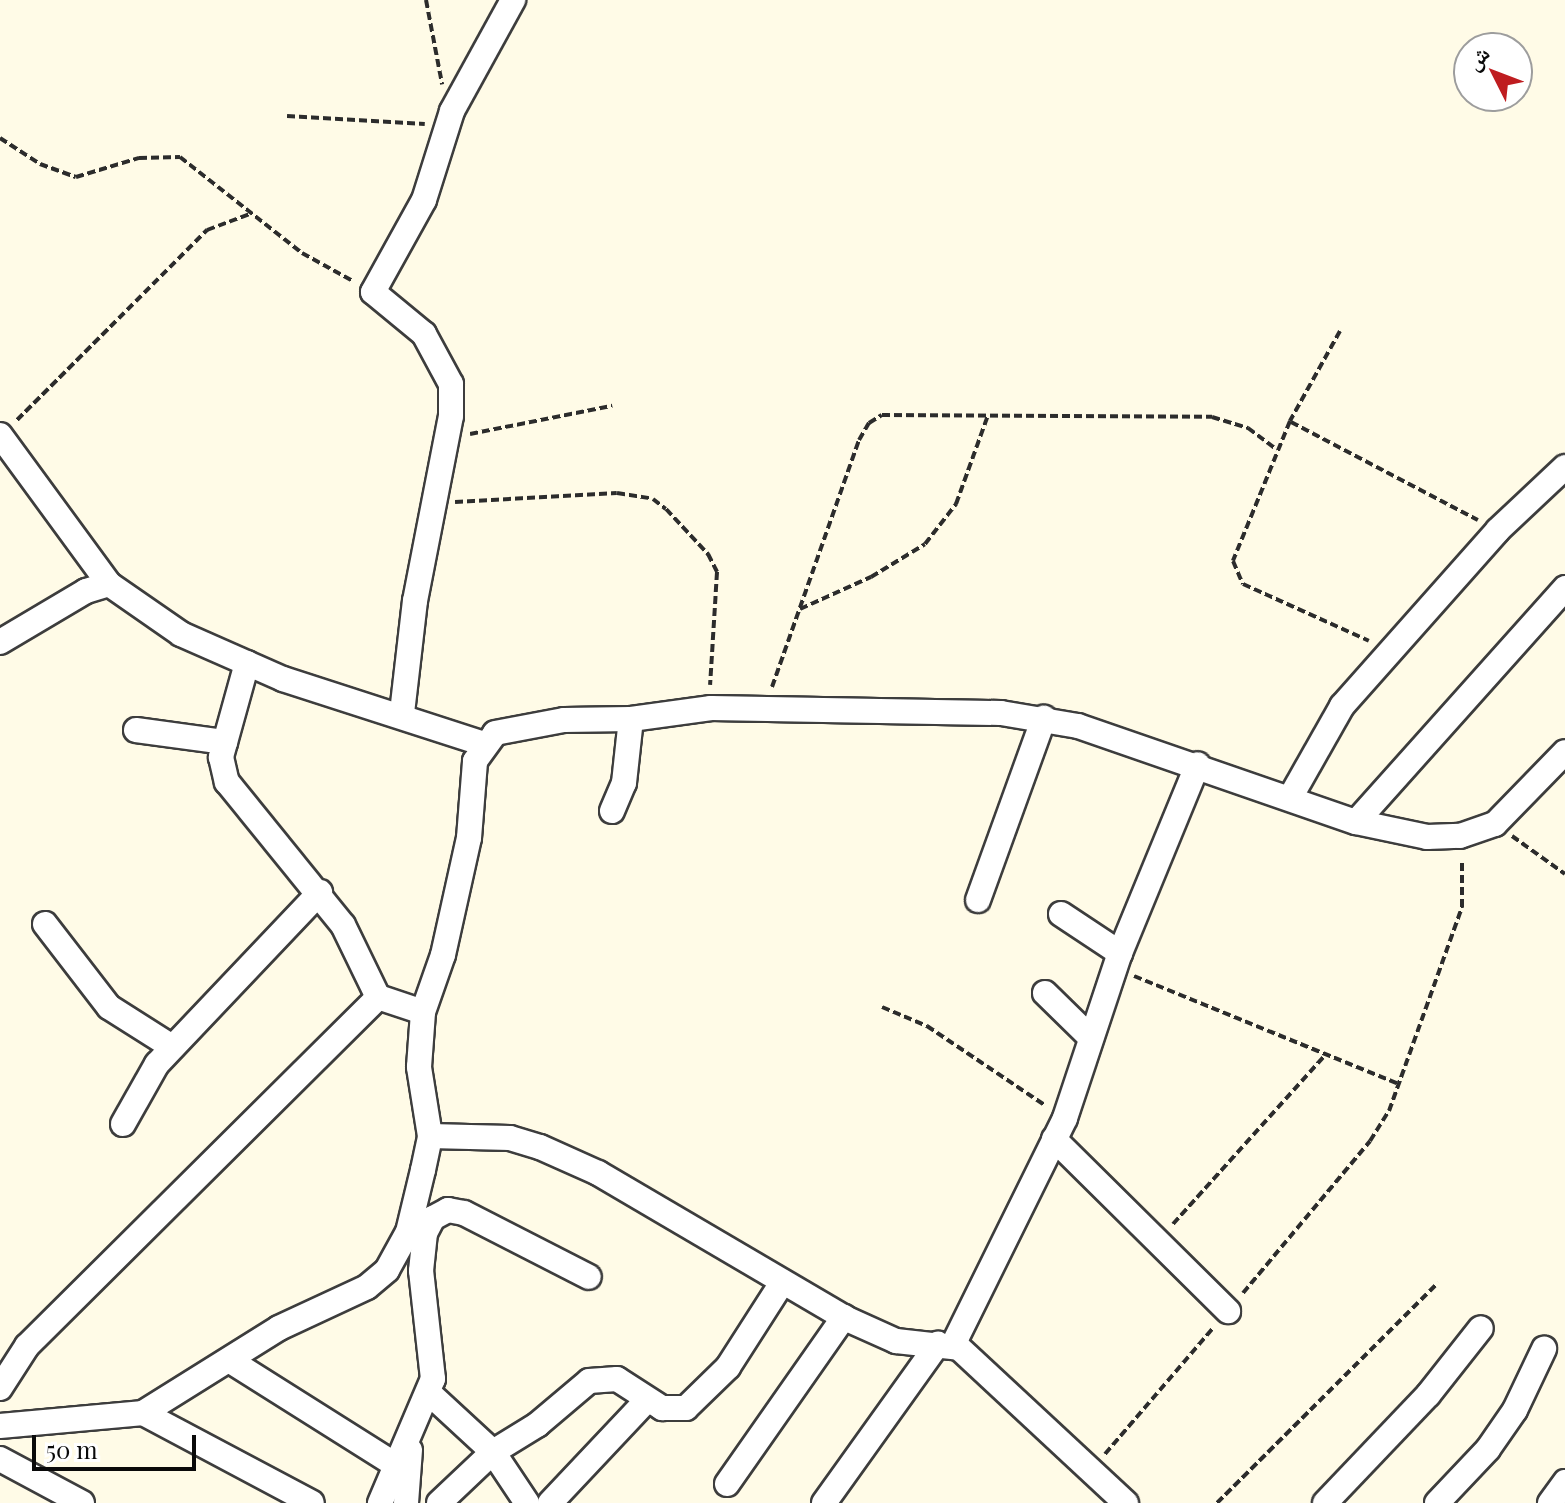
<!DOCTYPE html>
<meta charset="utf-8">
<style>
body{margin:0}
#map{position:relative;width:1565px;height:1503px;overflow:hidden;background:#fffbe7;font-family:"Playfair Display","Noto Naskh Arabic",serif}
div>[style]{position:absolute}
.path>*{height:4px;margin-top:-2px;transform-origin:0;background:repeating-linear-gradient(90deg,#2c2c2c 0 8px,transparent 0 12px)}
.roads{filter:drop-shadow(2px 0 #3d3d3d) drop-shadow(-2px 0 #3d3d3d) drop-shadow(0 2px #3d3d3d) drop-shadow(0 -2px #3d3d3d)}
.street>*{height:24px;margin:-12px;padding:0 12px;transform-origin:12px;border-radius:12px;background:#fff}
span{translate:-50% -50%;white-space:nowrap;text-align:center;line-height:1.15;-webkit-text-stroke:8px #fff;paint-order:stroke}
.north{position:absolute;left:1453px;top:32px;width:80px;height:80px;box-sizing:border-box;background:#fff;border:2px solid #9d9d9d;border-radius:50%;rotate:312deg;font-size:22px;font-weight:700;line-height:32px;text-align:center;color:#0a0a0a}
.north::after{content:'';display:block;margin:auto;width:28px;height:36px;background:#bf1d20;clip-path:polygon(50% 0,100% 100%,50% 72%,0 100%)}
.scale{position:absolute;left:32px;top:1435px;width:164px;height:36px;box-sizing:border-box;border:4px solid #0a0a0a;border-top:0;padding-left:10px;font-size:24px;line-height:28px;white-space:nowrap;color:#0a0a0a;-webkit-text-stroke:6px #fff;paint-order:stroke}
</style>
<div id="map">
<div class="path">
<div style="left:426px;top:0;width:86px;rotate:79.2deg"></div>
<div style="left:287px;top:116px;width:138px;rotate:3.3deg"></div>
<div style="left:0;top:138px;width:48px;rotate:33deg"></div>
<div style="left:40px;top:164px;width:38px;rotate:20deg"></div>
<div style="left:76px;top:177px;width:66px;rotate:-16.8deg"></div>
<div style="left:139px;top:158px;width:41px;rotate:-1.4deg"></div>
<div style="left:180px;top:157px;width:155px;rotate:38.2deg"></div>
<div style="left:302px;top:253px;width:58px;rotate:28.8deg"></div>
<div style="left:1340px;top:331px;width:103px;rotate:119.1deg"></div>
<div style="left:1290px;top:421px;width:151px;rotate:112.2deg"></div>
<div style="left:1233px;top:561px;width:25px;rotate:67deg"></div>
<div style="left:1243px;top:584px;width:138px;rotate:24.3deg"></div>
<div style="left:17px;top:420px;width:269px;rotate:-45deg"></div>
<div style="left:207px;top:230px;width:46px;rotate:-20.4deg"></div>
<div style="left:1291px;top:422px;width:211px;rotate:27.7deg"></div>
<div style="left:470px;top:434px;width:145px;rotate:-11.2deg"></div>
<div style="left:455px;top:502px;width:162px;rotate:-3.2deg"></div>
<div style="left:617px;top:493px;width:36px;rotate:9deg"></div>
<div style="left:653px;top:499px;width:16px;rotate:38deg"></div>
<div style="left:666px;top:509px;width:62px;rotate:47deg"></div>
<div style="left:708px;top:554px;width:20px;rotate:63deg"></div>
<div style="left:717px;top:572px;width:113px;rotate:93.5deg"></div>
<div style="left:800px;top:609px;width:78px;rotate:-24.3deg"></div>
<div style="left:871px;top:577px;width:63px;rotate:-31.4deg"></div>
<div style="left:925px;top:544px;width:51px;rotate:-52.2deg"></div>
<div style="left:956px;top:504px;width:95px;rotate:-70.2deg"></div>
<div style="left:772px;top:687px;width:262px;rotate:-70.6deg"></div>
<div style="left:859px;top:440px;width:20px;rotate:-60deg"></div>
<div style="left:869px;top:423px;width:15px;rotate:-32deg"></div>
<div style="left:882px;top:415px;width:330px;rotate:0.3deg"></div>
<div style="left:1212px;top:417px;width:38px;rotate:17deg"></div>
<div style="left:1248px;top:428px;width:36px;rotate:37deg"></div>
<div style="left:1512px;top:836px;width:65px;rotate:35.6deg"></div>
<div style="left:1134px;top:976px;width:285px;rotate:22.2deg"></div>
<div style="left:882px;top:1007px;width:49px;rotate:22.9deg"></div>
<div style="left:927px;top:1026px;width:143px;rotate:33.9deg"></div>
<div style="left:1173px;top:1224px;width:227px;rotate:-48deg"></div>
<div style="left:1243px;top:1293px;width:198px;rotate:-50.1deg"></div>
<div style="left:1370px;top:1141px;width:36px;rotate:-58deg"></div>
<div style="left:1389px;top:1111px;width:217px;rotate:-70.3deg"></div>
<div style="left:1462px;top:907px;width:48px;rotate:-90deg"></div>
<div style="left:1105px;top:1454px;width:167px;rotate:-49.4deg"></div>
<div style="left:1217px;top:1503px;width:312px;rotate:-44.9deg"></div>
</div>
<div class="roads">
<div class="street">
<div style="left:0;top:435px;width:185px;rotate:53.8deg"></div>
<div style="left:0;top:642px;width:100px;rotate:-30.7deg"></div>
<div style="left:86px;top:591px;width:24px;rotate:-17deg"></div>
<div style="left:109px;top:584px;width:88px;rotate:34.8deg"></div>
<div style="left:181px;top:634px;width:111px;rotate:23.8deg"></div>
<div style="left:283px;top:679px;width:211px;rotate:17.9deg"></div>
<div style="left:247px;top:663px;width:98px;rotate:105.5deg"></div>
<div style="left:221px;top:757px;width:26px;rotate:77deg"></div>
<div style="left:227px;top:782px;width:184px;rotate:51deg"></div>
<div style="left:343px;top:925px;width:80px;rotate:64.1deg"></div>
<div style="left:378px;top:997px;width:47px;rotate:18.4deg"></div>
<div style="left:402px;top:713px;width:113px;rotate:-83.4deg"></div>
<div style="left:415px;top:601px;width:188px;rotate:-79deg"></div>
<div style="left:451px;top:416px;width:32px;rotate:-90deg"></div>
<div style="left:451px;top:384px;width:57px;rotate:-118.4deg"></div>
<div style="left:424px;top:334px;width:66px;rotate:-140.5deg"></div>
<div style="left:373px;top:292px;width:105px;rotate:-61deg"></div>
<div style="left:424px;top:200px;width:93px;rotate:-72.5deg"></div>
<div style="left:452px;top:111px;width:127px;rotate:-61.2deg"></div>
<div style="left:136px;top:730px;width:90px;rotate:7.7deg"></div>
<div style="left:1290px;top:798px;width:106px;rotate:-60.5deg"></div>
<div style="left:1342px;top:706px;width:235px;rotate:-48.4deg"></div>
<div style="left:1498px;top:530px;width:92px;rotate:-43.2deg"></div>
<div style="left:612px;top:811px;width:30px;rotate:-67deg"></div>
<div style="left:624px;top:783px;width:64px;rotate:-83.8deg"></div>
<div style="left:1356px;top:822px;width:314px;rotate:-48.2deg"></div>
<div style="left:978px;top:900px;width:194px;rotate:-70.1deg"></div>
<div style="left:1061px;top:914px;width:71px;rotate:33.5deg"></div>
<div style="left:45px;top:924px;width:105px;rotate:52.4deg"></div>
<div style="left:109px;top:1007px;width:75px;rotate:32.4deg"></div>
<div style="left:1045px;top:993px;width:64px;rotate:44.4deg"></div>
<div style="left:123px;top:1124px;width:69px;rotate:-60.5deg"></div>
<div style="left:157px;top:1064px;width:237px;rotate:-46.5deg"></div>
<div style="left:430px;top:1136px;width:80px;rotate:1.4deg"></div>
<div style="left:510px;top:1138px;width:31px;rotate:17deg"></div>
<div style="left:540px;top:1147px;width:64px;rotate:24.1deg"></div>
<div style="left:598px;top:1173px;width:289px;rotate:30.4deg"></div>
<div style="left:847px;top:1319px;width:54px;rotate:24.2deg"></div>
<div style="left:896px;top:1341px;width:63px;rotate:6.3deg"></div>
<div style="left:959px;top:1348px;width:228px;rotate:42.9deg"></div>
<div style="left:1054px;top:1139px;width:245px;rotate:44.7deg"></div>
<div style="left:953px;top:1345px;width:253px;rotate:-63.7deg"></div>
<div style="left:1065px;top:1118px;width:174px;rotate:-71.6deg"></div>
<div style="left:1120px;top:953px;width:204px;rotate:-67.6deg"></div>
<div style="left:229px;top:1360px;width:199px;rotate:32.2deg"></div>
<div style="left:0;top:1388px;width:50px;rotate:-57.3deg"></div>
<div style="left:27px;top:1346px;width:495px;rotate:-44.8deg"></div>
<div style="left:429px;top:1393px;width:87px;rotate:42.7deg"></div>
<div style="left:493px;top:1452px;width:61px;rotate:56.3deg"></div>
<div style="left:143px;top:1413px;width:191px;rotate:28deg"></div>
<div style="left:0;top:1426px;width:144px;rotate:-5.2deg"></div>
<div style="left:143px;top:1413px;width:160px;rotate:-32deg"></div>
<div style="left:279px;top:1328px;width:97px;rotate:-25deg"></div>
<div style="left:367px;top:1287px;width:26px;rotate:-40deg"></div>
<div style="left:387px;top:1270px;width:43px;rotate:-61.1deg"></div>
<div style="left:408px;top:1232px;width:64px;rotate:-76.4deg"></div>
<div style="left:423px;top:1170px;width:35px;rotate:-78deg"></div>
<div style="left:430px;top:1136px;width:70px;rotate:-99.1deg"></div>
<div style="left:419px;top:1067px;width:55px;rotate:-85.8deg"></div>
<div style="left:423px;top:1012px;width:60px;rotate:-70.7deg"></div>
<div style="left:443px;top:955px;width:120px;rotate:-77.5deg"></div>
<div style="left:469px;top:838px;width:77px;rotate:-85.5deg"></div>
<div style="left:475px;top:761px;width:34px;rotate:-54deg"></div>
<div style="left:495px;top:733px;width:70px;rotate:-10.7deg"></div>
<div style="left:564px;top:720px;width:67px;rotate:-0.9deg"></div>
<div style="left:631px;top:719px;width:81px;rotate:-7.8deg"></div>
<div style="left:711px;top:708px;width:290px;rotate:1deg"></div>
<div style="left:1001px;top:713px;width:78px;rotate:9.6deg"></div>
<div style="left:1078px;top:726px;width:294px;rotate:19.1deg"></div>
<div style="left:1356px;top:822px;width:73px;rotate:11.9deg"></div>
<div style="left:1427px;top:837px;width:33px;rotate:-2deg"></div>
<div style="left:1460px;top:836px;width:37px;rotate:-19deg"></div>
<div style="left:1495px;top:824px;width:100px;rotate:-45.8deg"></div>
<div style="left:0;top:1459px;width:93px;rotate:28.2deg"></div>
<div style="left:727px;top:1484px;width:204px;rotate:-55deg"></div>
<div style="left:380px;top:1503px;width:135px;rotate:-66.9deg"></div>
<div style="left:433px;top:1379px;width:109px;rotate:-96.3deg"></div>
<div style="left:421px;top:1271px;width:38px;rotate:-84deg"></div>
<div style="left:425px;top:1233px;width:17px;rotate:-62deg"></div>
<div style="left:433px;top:1218px;width:17px;rotate:-28deg"></div>
<div style="left:448px;top:1210px;width:16px;rotate:11deg"></div>
<div style="left:464px;top:1213px;width:140px;rotate:27.1deg"></div>
<div style="left:406px;top:1503px;width:53px;rotate:-85.7deg"></div>
<div style="left:439px;top:1503px;width:74px;rotate:-43.4deg"></div>
<div style="left:493px;top:1452px;width:52px;rotate:-31.5deg"></div>
<div style="left:537px;top:1425px;width:68px;rotate:-40.2deg"></div>
<div style="left:589px;top:1381px;width:28px;rotate:-4deg"></div>
<div style="left:617px;top:1379px;width:54px;rotate:32.8deg"></div>
<div style="left:662px;top:1408px;width:24px"></div>
<div style="left:686px;top:1408px;width:59px;rotate:-44.3deg"></div>
<div style="left:728px;top:1367px;width:100px;rotate:-57.3deg"></div>
<div style="left:550px;top:1503px;width:141px;rotate:-46.7deg"></div>
<div style="left:824px;top:1503px;width:196px;rotate:-54.4deg"></div>
<div style="left:1325px;top:1503px;width:149px;rotate:-46.4deg"></div>
<div style="left:1428px;top:1395px;width:85px;rotate:-51.7deg"></div>
<div style="left:1437px;top:1503px;width:74px;rotate:-46.6deg"></div>
<div style="left:1488px;top:1449px;width:47px;rotate:-55.3deg"></div>
<div style="left:1515px;top:1410px;width:68px;rotate:-64.6deg"></div>
<div style="left:1550px;top:1503px;width:26px;rotate:-54deg"></div>
</div>
</div>
<div class="north">ش</div>
<div class="scale">50 m</div>
</div>
